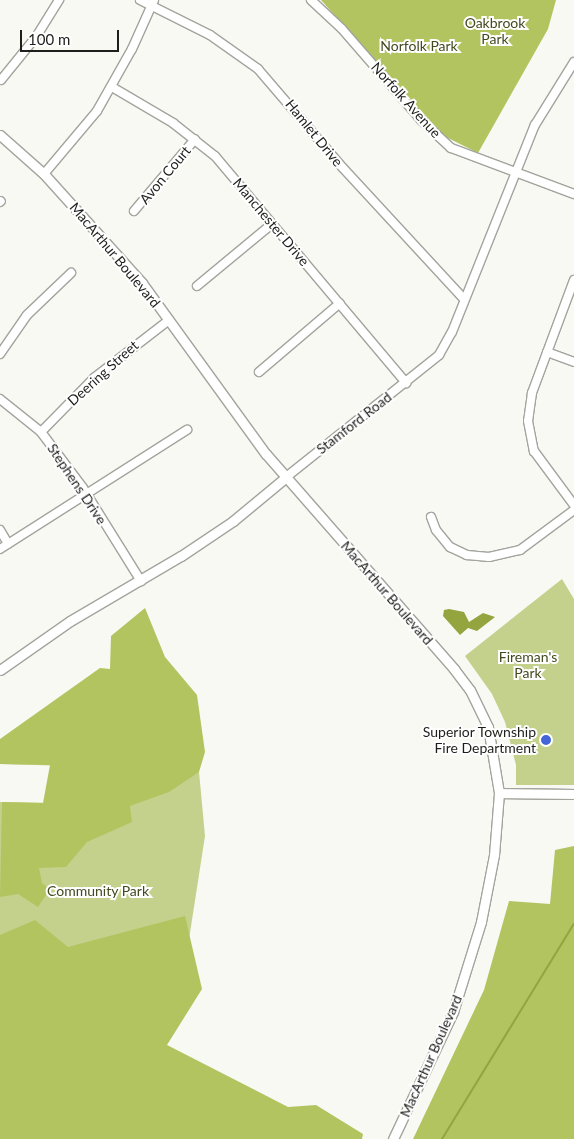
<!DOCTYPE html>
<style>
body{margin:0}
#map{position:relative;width:574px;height:1139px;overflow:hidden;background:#f7f9f2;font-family:Lato,sans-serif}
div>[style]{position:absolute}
.green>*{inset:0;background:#c4d18c}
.forest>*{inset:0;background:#b2c45f}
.water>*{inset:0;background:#94a43f}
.stream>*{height:2px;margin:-1px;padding:0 1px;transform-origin:1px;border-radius:1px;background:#94a43f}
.roads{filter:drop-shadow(1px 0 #a2a49d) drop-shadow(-1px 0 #a2a49d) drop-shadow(0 1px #a2a49d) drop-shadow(0 -1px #a2a49d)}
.minor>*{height:8px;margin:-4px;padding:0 4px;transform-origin:4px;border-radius:4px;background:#fff}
.tertiary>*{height:9px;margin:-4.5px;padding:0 4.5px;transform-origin:4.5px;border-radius:4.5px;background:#fff}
.dots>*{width:14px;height:14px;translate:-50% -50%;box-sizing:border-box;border:2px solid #fff;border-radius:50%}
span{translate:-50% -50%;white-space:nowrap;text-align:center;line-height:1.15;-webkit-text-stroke:4px #fff;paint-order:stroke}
.park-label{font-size:14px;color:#434a20}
.street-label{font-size:14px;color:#1e1e1c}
.poi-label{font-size:14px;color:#1e1e1c}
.right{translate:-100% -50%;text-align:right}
.scale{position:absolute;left:20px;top:30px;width:99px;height:22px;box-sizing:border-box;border:2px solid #1e1e1c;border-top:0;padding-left:6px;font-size:15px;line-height:18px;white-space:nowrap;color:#1e1e1c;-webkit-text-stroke:4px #fff;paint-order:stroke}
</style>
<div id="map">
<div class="green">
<div style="clip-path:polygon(562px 579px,574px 599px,574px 785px,516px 785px,516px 765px,505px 722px,492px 694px,465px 656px)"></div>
<div style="clip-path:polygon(192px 696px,205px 836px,181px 991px,0 958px,0 802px,55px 803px,71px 766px,0 764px,0 754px)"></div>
</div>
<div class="forest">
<div style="clip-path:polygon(321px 0,556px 0,548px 29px,478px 153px,440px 134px)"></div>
<div style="clip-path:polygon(145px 608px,165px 657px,197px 695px,205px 752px,199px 772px,169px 792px,130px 806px,132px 822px,87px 842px,66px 867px,39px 868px,42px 883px,50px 889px,38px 907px,18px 894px,0 897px,2px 802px,43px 803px,50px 765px,0 764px,0 739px,100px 668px,110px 669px,111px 636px)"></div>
<div style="clip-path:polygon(574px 846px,574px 1139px,413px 1139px,484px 990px,509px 901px,550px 904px,555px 850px)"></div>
<div style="clip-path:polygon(185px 916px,202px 989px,167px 1045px,288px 1107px,316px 1105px,363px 1134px,362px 1139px,0 1139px,0 935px,35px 920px,68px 947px)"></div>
</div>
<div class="water">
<div style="clip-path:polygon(449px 609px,464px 612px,469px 622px,483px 613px,495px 617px,477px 631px,468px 628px,460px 635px,443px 616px,444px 610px)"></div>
</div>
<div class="stream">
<div style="left:442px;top:1139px;width:252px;rotate:-58.5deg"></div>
</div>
<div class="roads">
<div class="minor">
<div style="left:140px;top:0;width:78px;rotate:26.6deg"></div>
<div style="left:210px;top:35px;width:59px;rotate:35.3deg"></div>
<div style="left:258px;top:69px;width:130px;rotate:49.4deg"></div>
<div style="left:343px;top:168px;width:178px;rotate:47.3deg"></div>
<div style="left:311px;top:0;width:42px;rotate:43.1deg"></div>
<div style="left:342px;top:29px;width:121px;rotate:49deg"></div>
<div style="left:421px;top:120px;width:41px;rotate:43deg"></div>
<div style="left:451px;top:148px;width:131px;rotate:20.5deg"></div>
<div style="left:1px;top:80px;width:55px;rotate:-50.9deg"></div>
<div style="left:36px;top:37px;width:44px;rotate:-58.1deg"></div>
<div style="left:112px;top:87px;width:71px;rotate:30.5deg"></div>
<div style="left:173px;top:123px;width:53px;rotate:38.2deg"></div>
<div style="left:215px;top:156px;width:297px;rotate:49.9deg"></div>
<div style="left:44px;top:174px;width:82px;rotate:-49.9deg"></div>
<div style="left:97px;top:111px;width:71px;rotate:-60.6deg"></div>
<div style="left:132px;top:49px;width:54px;rotate:-65.8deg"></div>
<div style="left:0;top:202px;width:1px;rotate:-45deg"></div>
<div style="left:134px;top:211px;width:94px;rotate:-49.7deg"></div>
<div style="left:574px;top:280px;width:121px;rotate:110.4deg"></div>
<div style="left:532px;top:393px;width:28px;rotate:98deg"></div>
<div style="left:528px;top:421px;width:31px;rotate:79deg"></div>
<div style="left:534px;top:451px;width:67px;rotate:53.5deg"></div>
<div style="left:197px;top:286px;width:97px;rotate:-39.6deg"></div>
<div style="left:547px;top:352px;width:29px;rotate:20deg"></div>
<div style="left:0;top:354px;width:47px;rotate:-55.3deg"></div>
<div style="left:27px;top:315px;width:61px;rotate:-43.7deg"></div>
<div style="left:259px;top:372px;width:106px;rotate:-40.4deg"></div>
<div style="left:0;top:399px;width:53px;rotate:38.8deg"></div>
<div style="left:41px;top:432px;width:70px;rotate:53.1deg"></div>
<div style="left:83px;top:488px;width:110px;rotate:58.1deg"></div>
<div style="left:41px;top:432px;width:76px;rotate:-45.5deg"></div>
<div style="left:94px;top:378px;width:95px;rotate:-37.7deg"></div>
<div style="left:285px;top:478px;width:197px;rotate:-38.6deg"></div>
<div style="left:439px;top:355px;width:26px;rotate:-61deg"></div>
<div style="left:452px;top:332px;width:223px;rotate:-68.2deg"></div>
<div style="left:535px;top:125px;width:74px;rotate:-58.2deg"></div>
<div style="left:431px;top:517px;width:14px;rotate:69deg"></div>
<div style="left:436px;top:530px;width:22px;rotate:51deg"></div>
<div style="left:450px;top:547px;width:19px;rotate:25deg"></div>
<div style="left:467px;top:555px;width:22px;rotate:5deg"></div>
<div style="left:489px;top:557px;width:32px;rotate:-13deg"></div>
<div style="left:520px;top:550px;width:67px;rotate:-36.5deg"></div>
<div style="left:0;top:530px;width:16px;rotate:60deg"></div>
<div style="left:0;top:549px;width:222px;rotate:-32.5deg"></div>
</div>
<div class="tertiary">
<div style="left:0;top:135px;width:59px;rotate:41.6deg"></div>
<div style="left:44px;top:174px;width:147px;rotate:48deg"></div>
<div style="left:142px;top:283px;width:211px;rotate:54.1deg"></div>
<div style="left:266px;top:454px;width:286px;rotate:48.8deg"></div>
<div style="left:454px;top:669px;width:26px;rotate:53deg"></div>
<div style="left:470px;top:690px;width:41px;rotate:64.1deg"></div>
<div style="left:488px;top:727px;width:67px;rotate:80.5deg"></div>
<div style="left:499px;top:793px;width:62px;rotate:94.6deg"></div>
<div style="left:494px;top:855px;width:68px;rotate:101deg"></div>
<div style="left:481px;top:922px;width:94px;rotate:107.3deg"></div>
<div style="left:453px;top:1012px;width:140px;rotate:115.3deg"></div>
<div style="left:0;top:670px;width:85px;rotate:-35deg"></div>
<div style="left:70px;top:621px;width:129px;rotate:-30.4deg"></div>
<div style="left:181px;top:556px;width:63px;rotate:-33.9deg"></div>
<div style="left:233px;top:521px;width:67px;rotate:-39.6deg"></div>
<div style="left:499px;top:793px;width:75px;rotate:0.8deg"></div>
</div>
</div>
<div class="dots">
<div style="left:546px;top:740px;background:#4365d8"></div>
</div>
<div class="park-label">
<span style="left:495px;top:31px">Oakbrook<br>Park</span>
<span style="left:419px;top:46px">Norfolk Park</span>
<span style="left:528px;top:665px">Fireman's<br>Park</span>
<span style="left:98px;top:891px">Community Park</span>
</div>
<div class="street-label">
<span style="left:406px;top:100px;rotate:48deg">Norfolk Avenue</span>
<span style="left:314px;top:133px;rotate:51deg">Hamlet Drive</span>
<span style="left:165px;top:175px;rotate:-50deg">Avon Court</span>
<span style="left:271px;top:222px;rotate:50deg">Manchester Drive</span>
<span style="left:115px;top:255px;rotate:50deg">MacArthur Boulevard</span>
<span style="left:103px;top:373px;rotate:-42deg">Deering Street</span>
<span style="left:354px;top:423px;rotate:-38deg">Stamford Road</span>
<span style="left:77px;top:484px;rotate:56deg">Stephens Drive</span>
<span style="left:387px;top:593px;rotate:49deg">MacArthur Boulevard</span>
<span style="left:431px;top:1056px;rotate:-66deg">MacArthur Boulevard</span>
</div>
<div class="poi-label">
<span class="right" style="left:536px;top:740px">Superior Township<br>Fire Department</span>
</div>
<div class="scale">100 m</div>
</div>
